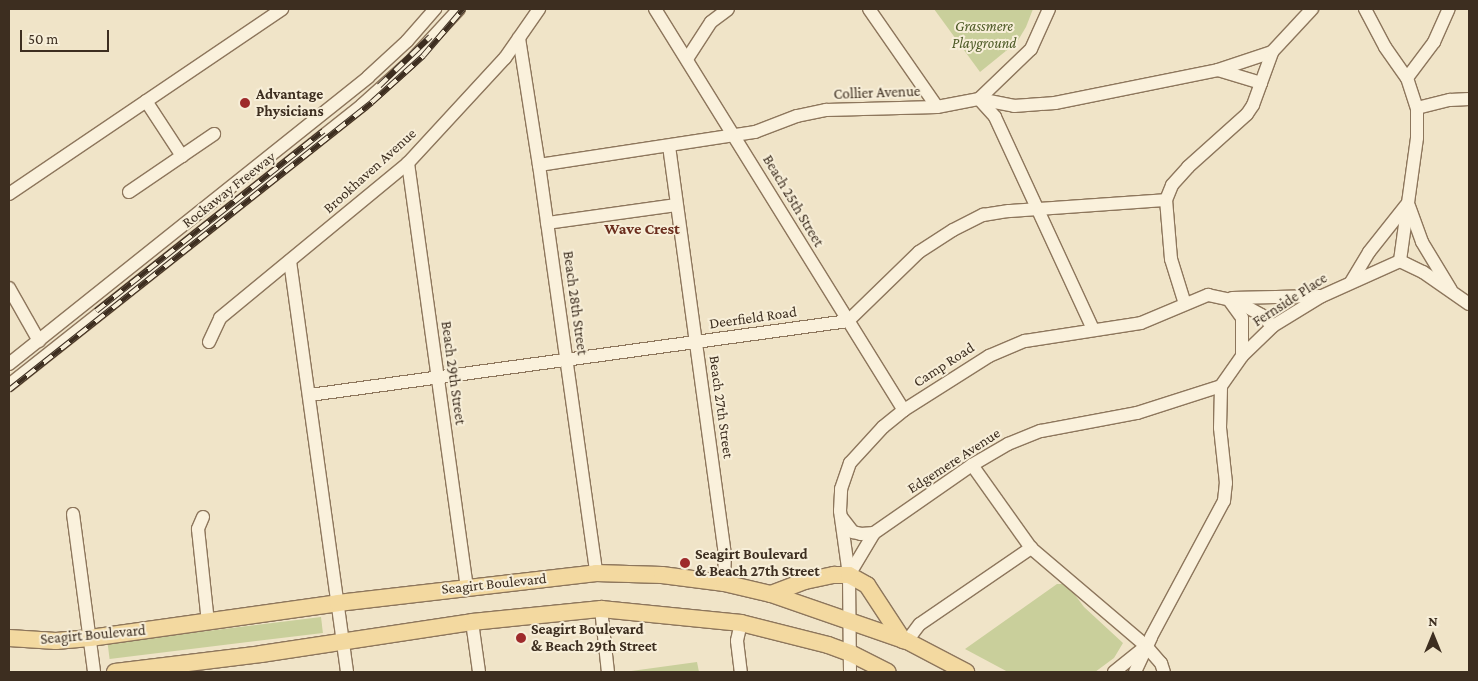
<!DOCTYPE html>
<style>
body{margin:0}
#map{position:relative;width:1478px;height:681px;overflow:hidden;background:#f0e4c8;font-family:"Crimson Pro",serif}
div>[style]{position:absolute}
.green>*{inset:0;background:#c9cf9b;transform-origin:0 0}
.roads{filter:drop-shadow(1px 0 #8d765c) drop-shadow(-1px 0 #8d765c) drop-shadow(0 1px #8d765c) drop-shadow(0 -1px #8d765c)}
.minor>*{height:12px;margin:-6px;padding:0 6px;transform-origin:6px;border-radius:6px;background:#faf1dc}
.major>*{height:16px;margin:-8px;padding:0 8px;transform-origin:8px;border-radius:8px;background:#f3d9a0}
.rail>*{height:5.5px;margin-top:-2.75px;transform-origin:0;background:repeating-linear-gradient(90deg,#f7eed8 0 11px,#3d2e20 0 22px);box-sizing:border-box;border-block:1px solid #3d2e20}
.dots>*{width:14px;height:14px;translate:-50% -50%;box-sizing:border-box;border:2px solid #f7eed8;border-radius:50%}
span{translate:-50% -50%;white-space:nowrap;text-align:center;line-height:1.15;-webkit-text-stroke:4px #f7eed8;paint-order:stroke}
.park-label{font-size:15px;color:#4d5a26;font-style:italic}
.street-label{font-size:15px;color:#3d2e20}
.poi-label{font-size:15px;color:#3d2e20;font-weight:700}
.left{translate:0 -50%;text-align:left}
.neighbourhood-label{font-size:16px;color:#6b2e1e;font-weight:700}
.frame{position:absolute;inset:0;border:10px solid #3d2e20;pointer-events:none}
.north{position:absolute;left:1408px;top:611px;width:50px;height:50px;-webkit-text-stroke:4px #f7eed8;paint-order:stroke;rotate:0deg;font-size:14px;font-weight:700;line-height:20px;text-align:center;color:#3d2e20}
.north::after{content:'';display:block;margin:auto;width:18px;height:22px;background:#3d2e20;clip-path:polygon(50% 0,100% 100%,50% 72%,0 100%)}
.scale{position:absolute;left:20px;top:30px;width:89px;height:22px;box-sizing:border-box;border:2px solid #3d2e20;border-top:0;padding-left:6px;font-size:15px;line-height:18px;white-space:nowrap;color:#3d2e20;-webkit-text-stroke:4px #f7eed8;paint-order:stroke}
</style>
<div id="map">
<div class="green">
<div style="clip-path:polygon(934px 9px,1033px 9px,1026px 27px,1017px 42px,980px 72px)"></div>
<div style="clip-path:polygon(1057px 584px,1064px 584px,1069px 587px,1084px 607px,1123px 643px,1114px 658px,1095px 672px,1008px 672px,965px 649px)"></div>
<div style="left:321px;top:617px;width:16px;height:215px;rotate:83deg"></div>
<div style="clip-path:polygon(697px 662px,699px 672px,624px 672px)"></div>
</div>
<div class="roads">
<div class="minor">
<div style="left:655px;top:9px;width:472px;rotate:58.2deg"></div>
<div style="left:869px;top:9px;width:119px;rotate:55.2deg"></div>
<div style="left:1049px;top:9px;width:44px;rotate:114.2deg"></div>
<div style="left:1031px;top:49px;width:72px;rotate:136.1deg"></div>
<div style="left:979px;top:99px;width:24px;rotate:48deg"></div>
<div style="left:995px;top:117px;width:234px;rotate:65.2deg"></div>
<div style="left:1365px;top:9px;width:43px;rotate:62.2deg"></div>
<div style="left:1385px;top:47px;width:38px;rotate:55deg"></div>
<div style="left:1407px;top:78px;width:32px;rotate:72deg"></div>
<div style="left:1417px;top:108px;width:30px;rotate:90deg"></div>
<div style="left:1417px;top:138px;width:124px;rotate:97.9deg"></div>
<div style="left:519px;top:38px;width:129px;rotate:81.1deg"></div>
<div style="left:539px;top:165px;width:412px;rotate:82deg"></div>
<div style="left:687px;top:59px;width:44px;rotate:-57deg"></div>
<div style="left:711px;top:22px;width:21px;rotate:-37deg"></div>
<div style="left:1218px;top:70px;width:57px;rotate:-18.4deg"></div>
<div style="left:1407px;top:78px;width:45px;rotate:-53.1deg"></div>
<div style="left:1434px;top:42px;width:36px;rotate:-66deg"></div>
<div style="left:146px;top:101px;width:66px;rotate:56.8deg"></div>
<div style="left:1417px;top:108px;width:34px;rotate:-14deg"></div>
<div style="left:1450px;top:100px;width:19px;rotate:-3deg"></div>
<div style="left:669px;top:146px;width:411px;rotate:82.2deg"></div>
<div style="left:725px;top:553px;width:30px;rotate:92deg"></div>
<div style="left:408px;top:163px;width:428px;rotate:82.1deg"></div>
<div style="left:539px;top:165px;width:219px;rotate:-8.7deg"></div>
<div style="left:755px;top:132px;width:45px;rotate:-20.9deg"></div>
<div style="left:797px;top:116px;width:30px;rotate:-12deg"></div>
<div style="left:826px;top:110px;width:111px;rotate:-1.5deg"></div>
<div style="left:937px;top:107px;width:43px;rotate:-10.8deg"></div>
<div style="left:979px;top:99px;width:36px;rotate:11deg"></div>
<div style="left:1014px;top:106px;width:41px;rotate:-4.2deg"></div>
<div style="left:1055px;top:103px;width:166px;rotate:-11.4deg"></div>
<div style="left:1218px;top:70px;width:45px;rotate:16.8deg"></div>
<div style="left:1261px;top:83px;width:33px;rotate:-70deg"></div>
<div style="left:1272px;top:52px;width:59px;rotate:-47.1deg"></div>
<div style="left:129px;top:192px;width:103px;rotate:-34.3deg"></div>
<div style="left:9px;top:194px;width:330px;rotate:-34.1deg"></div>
<div style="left:1409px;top:206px;width:38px;rotate:70deg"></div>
<div style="left:1422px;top:242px;width:56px;rotate:58.9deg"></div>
<div style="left:547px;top:223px;width:130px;rotate:-7.9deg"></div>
<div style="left:290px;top:261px;width:415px;rotate:82.1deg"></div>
<div style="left:1400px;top:261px;width:25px;rotate:26deg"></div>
<div style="left:1423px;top:272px;width:56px;rotate:34.8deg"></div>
<div style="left:1351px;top:282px;width:35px;rotate:-59deg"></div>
<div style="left:1369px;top:252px;width:61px;rotate:-51.6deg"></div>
<div style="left:9px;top:288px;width:61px;rotate:60.5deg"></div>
<div style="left:1232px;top:298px;width:88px;rotate:-1.3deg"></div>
<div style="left:1229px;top:300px;width:22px;rotate:54deg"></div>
<div style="left:1242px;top:318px;width:38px;rotate:90deg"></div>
<div style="left:1185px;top:304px;width:47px;rotate:-107.3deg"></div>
<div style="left:1171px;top:259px;width:59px;rotate:-94.8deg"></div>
<div style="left:1166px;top:200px;width:16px;rotate:-68deg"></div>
<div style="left:1172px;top:185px;width:24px;rotate:-48deg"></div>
<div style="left:1188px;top:167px;width:79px;rotate:-41.9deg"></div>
<div style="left:1247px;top:114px;width:11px;rotate:-56deg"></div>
<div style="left:1253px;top:105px;width:23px;rotate:-70deg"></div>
<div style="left:209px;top:342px;width:26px;rotate:-65deg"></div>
<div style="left:220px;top:318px;width:244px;rotate:-39.5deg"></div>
<div style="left:408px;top:163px;width:143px;rotate:-47.3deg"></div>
<div style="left:505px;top:58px;width:60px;rotate:-55.2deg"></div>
<div style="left:9px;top:364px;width:460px;rotate:-38.6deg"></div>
<div style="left:368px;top:77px;width:53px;rotate:-42.7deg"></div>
<div style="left:407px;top:41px;width:43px;rotate:-48.8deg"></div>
<div style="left:9px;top:385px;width:451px;rotate:-38.4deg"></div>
<div style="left:362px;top:105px;width:64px;rotate:-41.9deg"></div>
<div style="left:410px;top:62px;width:72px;rotate:-47.2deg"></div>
<div style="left:310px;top:395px;width:543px;rotate:-7.83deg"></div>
<div style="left:848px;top:321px;width:99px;rotate:-44.2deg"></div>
<div style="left:919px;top:252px;width:40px;rotate:-32.9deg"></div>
<div style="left:953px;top:230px;width:34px;rotate:-27deg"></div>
<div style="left:983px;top:215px;width:26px;rotate:-9deg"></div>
<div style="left:1009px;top:211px;width:157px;rotate:-4deg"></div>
<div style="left:972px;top:465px;width:102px;rotate:54.6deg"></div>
<div style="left:1031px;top:548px;width:151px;rotate:40.4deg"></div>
<div style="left:1146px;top:646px;width:23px;rotate:49deg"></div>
<div style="left:1161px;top:663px;width:9px;rotate:72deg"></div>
<div style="left:73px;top:514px;width:159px;rotate:82.4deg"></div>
<div style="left:203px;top:517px;width:13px;rotate:113deg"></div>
<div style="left:198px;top:529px;width:94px;rotate:83.9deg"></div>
<div style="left:842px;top:518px;width:18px;rotate:52deg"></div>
<div style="left:853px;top:532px;width:8px;rotate:14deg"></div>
<div style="left:861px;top:534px;width:13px;rotate:-4deg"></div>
<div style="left:849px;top:575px;width:49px;rotate:-59.2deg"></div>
<div style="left:874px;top:533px;width:119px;rotate:-34.8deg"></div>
<div style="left:972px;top:465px;width:42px;rotate:-30.3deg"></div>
<div style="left:1008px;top:444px;width:35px;rotate:-22deg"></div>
<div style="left:1041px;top:431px;width:98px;rotate:-10.6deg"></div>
<div style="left:1137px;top:413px;width:88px;rotate:-17.8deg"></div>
<div style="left:601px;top:609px;width:63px;rotate:83.7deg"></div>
<div style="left:472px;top:622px;width:50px;rotate:82deg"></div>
<div style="left:741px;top:623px;width:18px;rotate:103deg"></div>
<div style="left:737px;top:641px;width:31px;rotate:83deg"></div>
<div style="left:907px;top:641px;width:21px;rotate:-53deg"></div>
<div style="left:920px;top:624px;width:135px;rotate:-34.4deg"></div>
<div style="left:850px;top:672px;width:97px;rotate:-90.6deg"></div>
<div style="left:849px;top:575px;width:65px;rotate:-98deg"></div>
<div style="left:840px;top:511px;width:22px;rotate:-87deg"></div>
<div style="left:841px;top:489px;width:28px;rotate:-71deg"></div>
<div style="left:850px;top:463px;width:49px;rotate:-47.5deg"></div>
<div style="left:883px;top:427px;width:27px;rotate:-39deg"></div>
<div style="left:904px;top:410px;width:101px;rotate:-32.4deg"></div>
<div style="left:989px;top:356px;width:39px;rotate:-23deg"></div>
<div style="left:1025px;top:341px;width:117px;rotate:-8.8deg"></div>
<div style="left:1141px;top:323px;width:73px;rotate:-22.7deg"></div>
<div style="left:1208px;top:295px;width:29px;rotate:12deg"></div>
<div style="left:1236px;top:301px;width:29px;rotate:29deg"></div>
<div style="left:1261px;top:315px;width:16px;rotate:43deg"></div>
<div style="left:1114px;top:672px;width:38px;rotate:-39deg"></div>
<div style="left:1135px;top:672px;width:38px;rotate:-65deg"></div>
<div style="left:1151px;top:637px;width:154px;rotate:-61.8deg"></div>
<div style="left:1224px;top:501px;width:18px;rotate:-84deg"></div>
<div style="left:1226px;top:483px;width:55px;rotate:-96.2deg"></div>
<div style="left:1220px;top:428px;width:42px;rotate:-88.6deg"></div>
<div style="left:1221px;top:386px;width:37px;rotate:-55deg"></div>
<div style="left:1242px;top:356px;width:43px;rotate:-44.1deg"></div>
<div style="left:1273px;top:326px;width:57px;rotate:-31.5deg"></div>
<div style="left:1322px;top:296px;width:85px;rotate:-24.2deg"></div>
</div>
<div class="major">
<div style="left:771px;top:594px;width:36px;rotate:-21deg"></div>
<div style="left:805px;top:581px;width:30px;rotate:-12deg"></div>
<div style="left:834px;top:575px;width:15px"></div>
<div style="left:849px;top:575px;width:21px;rotate:29deg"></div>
<div style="left:867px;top:585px;width:66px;rotate:56.8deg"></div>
<div style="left:9px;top:638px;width:47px;rotate:3.7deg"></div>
<div style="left:56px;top:641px;width:34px;rotate:-5deg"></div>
<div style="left:90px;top:638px;width:250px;rotate:-8deg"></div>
<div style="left:338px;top:603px;width:260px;rotate:-6.6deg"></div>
<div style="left:596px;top:573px;width:66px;rotate:1.7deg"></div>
<div style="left:662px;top:575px;width:63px;rotate:7.4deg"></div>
<div style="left:724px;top:583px;width:48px;rotate:13.2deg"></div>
<div style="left:771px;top:594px;width:144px;rotate:19.1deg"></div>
<div style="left:907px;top:641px;width:67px;rotate:27.7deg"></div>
<div style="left:115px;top:672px;width:147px;rotate:-7deg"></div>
<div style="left:261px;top:654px;width:213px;rotate:-8.6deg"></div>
<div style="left:472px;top:622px;width:130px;rotate:-5.8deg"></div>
<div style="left:601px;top:609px;width:141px;rotate:5.7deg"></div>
<div style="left:741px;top:623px;width:90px;rotate:14.2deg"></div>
<div style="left:828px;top:645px;width:23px;rotate:20deg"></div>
<div style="left:850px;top:653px;width:42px;rotate:26.6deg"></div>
</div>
</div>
<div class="rail">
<div style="left:379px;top:86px;width:71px;rotate:-43.9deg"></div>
<div style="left:96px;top:311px;width:290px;rotate:-38.4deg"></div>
<div style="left:9px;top:390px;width:463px;rotate:-38.4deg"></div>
<div style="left:372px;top:102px;width:69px;rotate:-42deg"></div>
<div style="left:423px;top:56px;width:62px;rotate:-49.6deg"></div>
</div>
<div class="dots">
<div style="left:245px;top:103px;background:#9e2a2b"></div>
<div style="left:685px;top:563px;background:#9e2a2b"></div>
<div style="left:521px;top:638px;background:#9e2a2b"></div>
</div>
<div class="park-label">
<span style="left:984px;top:35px">Grassmere<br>Playground</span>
</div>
<div class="street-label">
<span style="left:877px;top:93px;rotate:-2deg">Collier Avenue</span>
<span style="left:370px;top:171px;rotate:-42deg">Brookhaven Avenue</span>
<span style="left:229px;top:190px;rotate:-38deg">Rockaway Freeway</span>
<span style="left:793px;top:201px;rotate:59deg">Beach 25th Street</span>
<span style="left:1290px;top:300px;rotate:-33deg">Fernside Place</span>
<span style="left:575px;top:303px;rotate:82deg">Beach 28th Street</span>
<span style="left:753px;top:318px;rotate:-8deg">Deerfield Road</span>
<span style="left:944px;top:365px;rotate:-33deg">Camp Road</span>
<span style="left:453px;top:373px;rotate:82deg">Beach 29th Street</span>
<span style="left:721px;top:407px;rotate:82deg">Beach 27th Street</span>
<span style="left:954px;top:461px;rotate:-33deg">Edgemere Avenue</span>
<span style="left:494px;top:584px;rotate:-6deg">Seagirt Boulevard</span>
<span style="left:93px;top:635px;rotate:-5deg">Seagirt Boulevard</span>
</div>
<div class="poi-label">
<span class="left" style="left:256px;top:103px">Advantage<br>Physicians</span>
<span class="left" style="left:695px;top:563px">Seagirt Boulevard<br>&amp; Beach 27th Street</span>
<span class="left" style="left:531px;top:638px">Seagirt Boulevard<br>&amp; Beach 29th Street</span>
</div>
<div class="neighbourhood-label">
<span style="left:642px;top:229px">Wave Crest</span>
</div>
<div class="frame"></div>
<div class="north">N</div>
<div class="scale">50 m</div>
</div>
